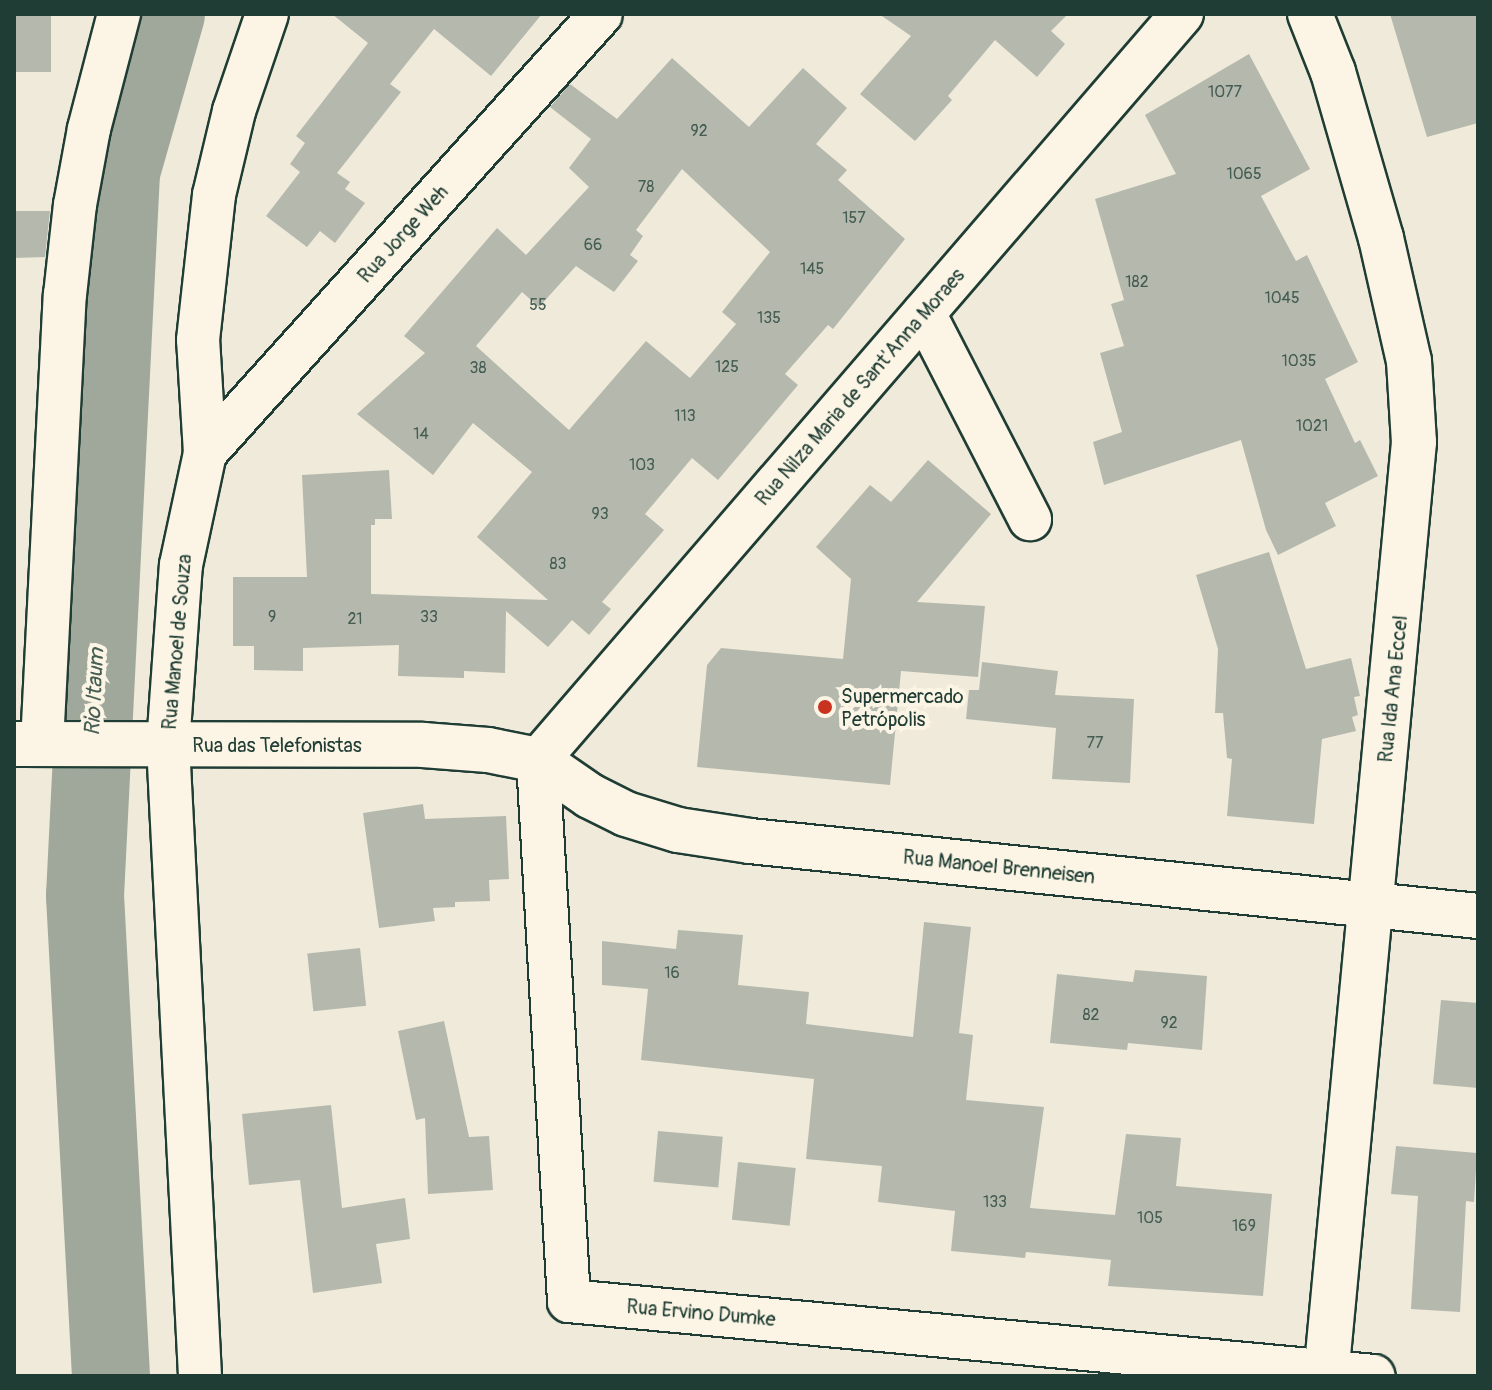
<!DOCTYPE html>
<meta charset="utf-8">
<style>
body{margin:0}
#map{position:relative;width:1492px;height:1390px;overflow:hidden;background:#efeada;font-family:Pangolin,sans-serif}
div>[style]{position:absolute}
.river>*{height:78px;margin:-39px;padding:0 39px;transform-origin:39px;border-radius:39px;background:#9fa89a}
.building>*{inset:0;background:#b5b9ad;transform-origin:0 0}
.roads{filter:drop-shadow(2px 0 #1f3d34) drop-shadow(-2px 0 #1f3d34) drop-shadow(0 2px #1f3d34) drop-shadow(0 -2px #1f3d34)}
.street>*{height:42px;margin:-21px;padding:0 21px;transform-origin:21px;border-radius:21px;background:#fcf5e5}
.secondary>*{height:44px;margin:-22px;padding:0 22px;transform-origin:22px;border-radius:22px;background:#fcf5e5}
.dots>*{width:22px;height:22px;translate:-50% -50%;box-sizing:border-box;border:4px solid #fcf5e5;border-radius:50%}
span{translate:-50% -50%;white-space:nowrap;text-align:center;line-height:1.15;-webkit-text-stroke:8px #fcf5e5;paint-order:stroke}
.number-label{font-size:16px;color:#445c52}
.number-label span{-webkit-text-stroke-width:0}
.street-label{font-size:20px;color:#1f3d34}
.poi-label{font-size:20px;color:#1f3d34}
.left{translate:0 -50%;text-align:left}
.water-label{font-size:22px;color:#455d53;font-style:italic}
.frame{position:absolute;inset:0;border:16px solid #1f3d34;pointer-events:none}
</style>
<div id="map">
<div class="river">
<div style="left:111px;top:1376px;width:481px;rotate:-93.1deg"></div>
<div style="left:85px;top:896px;width:725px;rotate:-87.15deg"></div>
<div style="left:121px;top:172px;width:164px;rotate:-74.1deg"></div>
</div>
<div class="building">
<div style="left:14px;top:14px;width:37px;height:58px"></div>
<div style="clip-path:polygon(332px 14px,542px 14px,491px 76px,434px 29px,390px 84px,401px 92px,337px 173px,350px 182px,345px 189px,365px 203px,335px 243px,320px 231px,307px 247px,266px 216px,300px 172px,290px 164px,305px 143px,296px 136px,368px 43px)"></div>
<div style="clip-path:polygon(879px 14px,1068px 14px,1051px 31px,1065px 44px,1037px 77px,995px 40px,948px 96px,952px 100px,915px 141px,860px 94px,911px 36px)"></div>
<div style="clip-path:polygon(1390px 14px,1478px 14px,1478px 123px,1427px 137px)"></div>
<div style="clip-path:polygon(1249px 54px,1310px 169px,1261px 196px,1296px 261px,1307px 255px,1358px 362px,1325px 379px,1355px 443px,1360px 440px,1378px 476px,1325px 503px,1336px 526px,1278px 555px,1266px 530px,1241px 440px,1104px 485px,1093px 442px,1122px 432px,1100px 353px,1124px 346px,1111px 304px,1124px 300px,1095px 199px,1176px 174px,1145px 115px)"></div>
<div style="clip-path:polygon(evenodd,672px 58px,749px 127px,803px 68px,847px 108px,816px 144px,847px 170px,838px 180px,905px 239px,833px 329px,828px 325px,785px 374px,798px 385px,718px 480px,692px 458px,645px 514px,664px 530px,602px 602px,611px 609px,589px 635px,572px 620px,548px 647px,506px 611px,505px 673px,464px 671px,464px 678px,398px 676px,399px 645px,303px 648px,303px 671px,254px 670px,254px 646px,233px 646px,233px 577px,307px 577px,302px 475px,389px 470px,392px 519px,375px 519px,375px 525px,371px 525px,371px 594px,548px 600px,477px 537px,532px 472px,473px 423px,433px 475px,357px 414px,425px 353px,404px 336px,497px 228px,526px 255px,589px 187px,569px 168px,591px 139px,550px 107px,570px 84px,617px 119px,672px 58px,682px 169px,770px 252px,722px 312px,736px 324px,690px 378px,646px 341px,569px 430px,476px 346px,522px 292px,539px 307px,576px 266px,614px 292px,638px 261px,630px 255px,643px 236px,636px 230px,682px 169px)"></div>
<div style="clip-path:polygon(14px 211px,50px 211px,45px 257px,14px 258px)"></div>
<div style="clip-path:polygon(928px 460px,991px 514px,917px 602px,985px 606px,978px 677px,901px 671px,890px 785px,697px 767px,707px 665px,721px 648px,843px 659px,851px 579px,816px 547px,870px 485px,891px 502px)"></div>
<div style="clip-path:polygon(1269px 552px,1306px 669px,1351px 658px,1360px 696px,1354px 697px,1358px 715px,1352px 717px,1356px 731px,1322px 739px,1314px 824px,1227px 816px,1232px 759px,1227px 758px,1223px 713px,1215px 713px,1218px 649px,1196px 575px)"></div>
<div style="clip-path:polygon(982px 662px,1058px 671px,1055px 695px,1134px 699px,1130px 783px,1052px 779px,1056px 728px,966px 719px,969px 690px,979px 690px)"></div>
<div style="clip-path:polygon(423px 804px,425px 819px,506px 816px,509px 879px,489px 880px,490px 901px,455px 902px,455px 907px,433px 908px,435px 921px,379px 928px,363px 813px)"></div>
<div style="clip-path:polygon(924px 922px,971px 927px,959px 1033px,973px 1035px,966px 1100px,1044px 1107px,1030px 1208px,1115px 1215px,1126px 1134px,1181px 1138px,1176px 1186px,1272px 1194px,1263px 1296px,1108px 1286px,1111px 1260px,1026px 1252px,1025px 1258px,951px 1251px,955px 1211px,878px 1202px,882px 1166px,806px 1159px,814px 1079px,641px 1060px,648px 989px,602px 985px,602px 941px,676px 949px,678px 930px,743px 935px,738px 985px,809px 992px,806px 1024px,913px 1037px)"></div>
<div style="left:360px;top:948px;width:58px;height:53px;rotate:84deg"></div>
<div style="clip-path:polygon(1135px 970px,1207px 976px,1202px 1050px,1128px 1043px,1127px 1050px,1050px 1043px,1057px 974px,1133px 982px)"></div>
<div style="clip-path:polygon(1441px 1000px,1478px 1003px,1478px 1088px,1433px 1084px)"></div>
<div style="clip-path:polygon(444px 1021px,469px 1137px,489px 1136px,493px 1190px,428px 1194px,425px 1118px,416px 1120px,398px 1031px)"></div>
<div style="clip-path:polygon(331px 1105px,342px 1208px,405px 1198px,410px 1239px,376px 1244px,382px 1283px,313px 1293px,300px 1180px,249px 1185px,242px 1114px)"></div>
<div style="left:658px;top:1131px;width:65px;height:51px;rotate:5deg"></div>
<div style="clip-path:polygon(1396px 1146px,1477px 1153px,1474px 1202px,1466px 1201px,1460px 1312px,1411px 1309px,1418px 1196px,1391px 1194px)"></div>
<div style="left:738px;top:1162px;width:58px;height:58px;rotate:6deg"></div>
</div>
<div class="roads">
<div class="street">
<div style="left:1182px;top:14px;width:986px;rotate:130.8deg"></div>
<div style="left:538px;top:760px;width:542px;rotate:86.72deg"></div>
<div style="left:569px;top:1301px;width:808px;rotate:5.32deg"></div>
<div style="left:924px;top:313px;width:232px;rotate:62.8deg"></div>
<div style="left:205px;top:453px;width:591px;rotate:-47.95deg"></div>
<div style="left:42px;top:744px;width:450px;rotate:-87.1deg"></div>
<div style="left:65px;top:295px;width:91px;rotate:-83.7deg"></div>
<div style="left:75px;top:205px;width:77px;rotate:-79.6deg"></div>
<div style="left:89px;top:129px;width:119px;rotate:-75.4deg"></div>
<div style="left:200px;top:1376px;width:632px;rotate:-92.9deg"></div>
<div style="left:168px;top:745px;width:180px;rotate:-85.9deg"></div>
<div style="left:181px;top:565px;width:115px;rotate:-77.9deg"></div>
<div style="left:205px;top:453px;width:113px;rotate:-93.5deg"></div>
<div style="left:198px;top:340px;width:146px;rotate:-83.7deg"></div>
<div style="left:214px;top:195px;width:86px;rotate:-76.6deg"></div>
<div style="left:234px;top:111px;width:102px;rotate:-71.2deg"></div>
</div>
<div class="secondary">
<div style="left:1310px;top:14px;width:62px;rotate:68.4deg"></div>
<div style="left:1333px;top:72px;width:173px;rotate:73.9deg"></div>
<div style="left:1381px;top:238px;width:126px;rotate:77.2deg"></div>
<div style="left:1409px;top:361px;width:81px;rotate:86.5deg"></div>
<div style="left:1414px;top:442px;width:938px;rotate:95.38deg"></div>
<div style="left:14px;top:744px;width:409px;rotate:0.1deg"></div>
<div style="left:423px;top:745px;width:65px;rotate:4.4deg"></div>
<div style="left:488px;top:750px;width:51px;rotate:11.3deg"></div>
<div style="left:538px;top:760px;width:63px;rotate:34.7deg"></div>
<div style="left:590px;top:796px;width:40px;rotate:26.6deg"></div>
<div style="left:626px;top:814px;width:54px;rotate:17.1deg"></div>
<div style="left:678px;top:830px;width:73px;rotate:8.7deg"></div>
<div style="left:750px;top:841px;width:732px;rotate:5.88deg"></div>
</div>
</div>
<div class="dots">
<div style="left:825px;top:707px;background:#c8321e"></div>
</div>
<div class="number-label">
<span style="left:1225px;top:92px">1077</span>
<span style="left:699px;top:131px">92</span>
<span style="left:1244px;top:174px">1065</span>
<span style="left:646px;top:187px">78</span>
<span style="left:854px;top:218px">157</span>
<span style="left:593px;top:245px">66</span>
<span style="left:812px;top:269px">145</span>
<span style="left:1137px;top:282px">182</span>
<span style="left:1282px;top:298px">1045</span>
<span style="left:538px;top:305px">55</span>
<span style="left:769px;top:318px">135</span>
<span style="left:1299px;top:361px">1035</span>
<span style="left:727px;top:367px">125</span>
<span style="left:478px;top:368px">38</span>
<span style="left:685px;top:416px">113</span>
<span style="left:1312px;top:426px">1021</span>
<span style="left:421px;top:434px">14</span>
<span style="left:642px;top:465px">103</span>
<span style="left:600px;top:514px">93</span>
<span style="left:558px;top:564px">83</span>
<span style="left:272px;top:617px">9</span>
<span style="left:429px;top:617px">33</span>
<span style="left:355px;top:619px">21</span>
<span style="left:1095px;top:743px">77</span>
<span style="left:672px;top:973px">16</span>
<span style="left:1091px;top:1015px">82</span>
<span style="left:1169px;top:1023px">92</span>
<span style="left:995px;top:1202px">133</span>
<span style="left:1150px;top:1218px">105</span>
<span style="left:1244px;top:1226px">169</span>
</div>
<div class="street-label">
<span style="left:403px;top:234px;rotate:-48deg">Rua Jorge Weh</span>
<span style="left:860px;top:387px;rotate:-49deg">Rua Nilza Maria de Sant'Anna Moraes</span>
<span style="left:177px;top:642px;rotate:-85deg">Rua Manoel de Souza</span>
<span style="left:1393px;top:689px;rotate:-84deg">Rua Ida Ana Eccel</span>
<span style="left:277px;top:745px">Rua das Telefonistas</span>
<span style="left:999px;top:867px;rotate:6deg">Rua Manoel Brenneisen</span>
<span style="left:701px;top:1313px;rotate:5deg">Rua Ervino Dumke</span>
</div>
<div class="poi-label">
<span class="left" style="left:841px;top:708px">Supermercado<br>Petrópolis</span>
</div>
<div class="water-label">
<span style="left:95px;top:692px;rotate:-87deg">Rio Itaum</span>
</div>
<div class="frame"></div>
</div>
